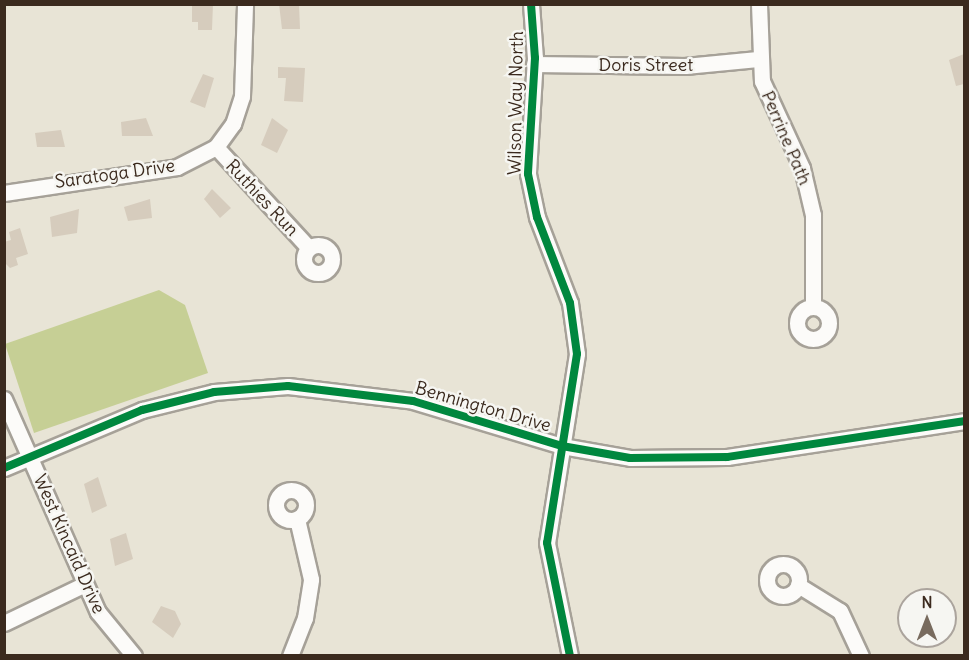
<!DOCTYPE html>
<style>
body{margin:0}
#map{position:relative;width:969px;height:660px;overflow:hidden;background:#e8e4d6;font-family:Delius,sans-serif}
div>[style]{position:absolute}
.green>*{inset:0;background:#c6cf95}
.building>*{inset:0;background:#d6ccbd}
.roads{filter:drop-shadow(2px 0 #a6a198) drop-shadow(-2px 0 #a6a198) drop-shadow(0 2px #a6a198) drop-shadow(0 -2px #a6a198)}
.minor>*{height:15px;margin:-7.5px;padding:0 7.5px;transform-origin:7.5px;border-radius:7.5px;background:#fcfbf9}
.minor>.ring{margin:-7.5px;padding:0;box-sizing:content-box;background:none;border:15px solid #fcfbf9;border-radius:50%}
.cycleway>*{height:8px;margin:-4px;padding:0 4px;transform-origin:4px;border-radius:4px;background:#00873e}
span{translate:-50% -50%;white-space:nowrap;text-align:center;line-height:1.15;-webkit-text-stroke:5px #f6f6f2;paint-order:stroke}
.street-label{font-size:18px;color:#3b2a1e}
.frame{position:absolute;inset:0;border:6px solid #3b2a1e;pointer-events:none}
.north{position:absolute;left:897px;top:588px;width:60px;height:60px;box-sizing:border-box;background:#f6f6f2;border:2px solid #aba49d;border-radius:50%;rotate:0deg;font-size:16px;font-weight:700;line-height:24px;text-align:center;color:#3b2a1e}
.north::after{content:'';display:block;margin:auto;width:21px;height:27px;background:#786b5e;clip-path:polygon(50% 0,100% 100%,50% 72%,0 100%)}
</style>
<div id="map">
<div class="green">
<div style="clip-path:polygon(159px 290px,185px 305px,208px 373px,34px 433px,5px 344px)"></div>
</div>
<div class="building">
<div style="clip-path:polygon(192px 4px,213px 4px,212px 30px,198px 30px,198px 22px,192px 22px)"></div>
<div style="clip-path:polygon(279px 4px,299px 4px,300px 29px,282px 29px)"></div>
<div style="clip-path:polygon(964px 54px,964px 84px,956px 86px,949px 60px)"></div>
<div style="clip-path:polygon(278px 67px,305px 68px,303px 102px,284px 101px,286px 78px,278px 78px)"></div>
<div style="clip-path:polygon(203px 74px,214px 78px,205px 108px,190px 102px)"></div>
<div style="clip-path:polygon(146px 118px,153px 136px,122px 136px,121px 122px)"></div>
<div style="clip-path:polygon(272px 118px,288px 130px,277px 153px,261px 145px)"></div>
<div style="clip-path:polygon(61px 130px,65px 147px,37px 147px,35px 133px)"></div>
<div style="clip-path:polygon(212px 189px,231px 208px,220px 218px,204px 199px)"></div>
<div style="clip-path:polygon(150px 199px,152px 218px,128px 221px,124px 207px)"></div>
<div style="clip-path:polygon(79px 209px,77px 233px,52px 237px,50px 217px)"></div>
<div style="clip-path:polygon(20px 228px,28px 254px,16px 258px,18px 265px,10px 268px,4px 262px,4px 242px,11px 240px,9px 232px)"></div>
<div style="clip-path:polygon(98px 477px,107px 506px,92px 513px,84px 484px)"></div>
<div style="clip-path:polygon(126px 533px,133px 559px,115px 566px,110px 539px)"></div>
<div style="clip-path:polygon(161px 606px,175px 611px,181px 624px,173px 638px,152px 622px)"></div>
</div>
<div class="roads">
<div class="minor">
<div style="left:531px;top:4px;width:54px;rotate:85.8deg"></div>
<div style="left:535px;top:58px;width:116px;rotate:93.5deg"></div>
<div style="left:528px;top:174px;width:44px;rotate:78.2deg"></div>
<div style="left:537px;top:217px;width:92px;rotate:69deg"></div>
<div style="left:570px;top:303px;width:51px;rotate:82.2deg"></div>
<div style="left:577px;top:354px;width:191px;rotate:99deg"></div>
<div style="left:547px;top:543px;width:115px;rotate:78.5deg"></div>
<div style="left:759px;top:4px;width:77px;rotate:87.8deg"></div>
<div style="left:762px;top:81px;width:96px;rotate:65.3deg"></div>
<div style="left:802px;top:168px;width:48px;rotate:76.8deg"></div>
<div style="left:813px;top:215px;width:92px;rotate:90deg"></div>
<div style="left:534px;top:64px;width:151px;rotate:0.8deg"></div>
<div style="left:685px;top:66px;width:73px;rotate:-5.5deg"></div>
<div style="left:216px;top:147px;width:137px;rotate:47.4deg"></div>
<div style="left:4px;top:193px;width:175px;rotate:-8.5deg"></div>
<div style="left:177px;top:167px;width:44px;rotate:-27.1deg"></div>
<div style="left:216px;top:147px;width:29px;rotate:-54deg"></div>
<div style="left:233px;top:124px;width:29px;rotate:-72deg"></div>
<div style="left:242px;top:96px;width:92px;rotate:-88.1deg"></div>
<div class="ring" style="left:304px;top:245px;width:13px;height:13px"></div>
<div class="ring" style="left:797px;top:307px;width:17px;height:17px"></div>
<div style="left:4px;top:399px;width:233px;rotate:66.2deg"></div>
<div style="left:98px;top:612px;width:57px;rotate:50.7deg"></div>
<div style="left:4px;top:468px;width:150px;rotate:-22.8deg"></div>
<div style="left:142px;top:410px;width:74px;rotate:-14deg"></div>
<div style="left:214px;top:392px;width:74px;rotate:-4.6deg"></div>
<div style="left:288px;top:386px;width:126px;rotate:6.8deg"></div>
<div style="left:413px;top:401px;width:156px;rotate:16.8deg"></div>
<div style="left:562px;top:446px;width:69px;rotate:10deg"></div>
<div style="left:630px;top:458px;width:97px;rotate:-0.6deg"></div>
<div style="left:727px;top:457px;width:240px;rotate:-8.6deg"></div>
<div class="ring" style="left:276px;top:490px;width:15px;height:15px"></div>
<div class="ring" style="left:767px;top:564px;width:17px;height:17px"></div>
<div style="left:798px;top:585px;width:49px;rotate:31.8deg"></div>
<div style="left:840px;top:611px;width:50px;rotate:65deg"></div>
<div style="left:4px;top:623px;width:90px;rotate:-25.7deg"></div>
<div style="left:290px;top:656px;width:41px;rotate:-68.5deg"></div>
<div style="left:305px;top:618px;width:39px;rotate:-81deg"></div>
<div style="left:311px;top:579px;width:62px;rotate:-103.1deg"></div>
</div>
</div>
<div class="cycleway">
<div style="left:531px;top:4px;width:54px;rotate:85.8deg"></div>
<div style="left:535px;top:58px;width:116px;rotate:93.5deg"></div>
<div style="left:528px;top:174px;width:44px;rotate:78.2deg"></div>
<div style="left:537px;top:217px;width:92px;rotate:69deg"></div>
<div style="left:570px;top:303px;width:51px;rotate:82.2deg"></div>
<div style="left:577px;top:354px;width:191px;rotate:99deg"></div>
<div style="left:547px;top:543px;width:115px;rotate:78.5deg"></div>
<div style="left:4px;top:468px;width:150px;rotate:-22.8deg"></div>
<div style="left:142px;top:410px;width:74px;rotate:-14deg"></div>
<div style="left:214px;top:392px;width:74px;rotate:-4.6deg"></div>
<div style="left:288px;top:386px;width:126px;rotate:6.8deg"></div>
<div style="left:413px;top:401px;width:156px;rotate:16.8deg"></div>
<div style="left:562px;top:446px;width:69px;rotate:10deg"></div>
<div style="left:630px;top:458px;width:97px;rotate:-0.6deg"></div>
<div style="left:727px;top:457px;width:240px;rotate:-8.6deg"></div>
</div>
<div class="street-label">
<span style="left:646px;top:65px">Doris Street</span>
<span style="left:516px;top:103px;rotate:-89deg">Wilson Way North</span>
<span style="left:786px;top:138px;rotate:67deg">Perrine Path</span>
<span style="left:115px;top:174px;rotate:-8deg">Saratoga Drive</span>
<span style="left:262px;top:198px;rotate:47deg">Ruthies Run</span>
<span style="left:483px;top:407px;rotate:16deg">Bennington Drive</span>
<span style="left:69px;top:544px;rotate:66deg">West Kincaid Drive</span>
</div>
<div class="frame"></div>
<div class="north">N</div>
</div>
